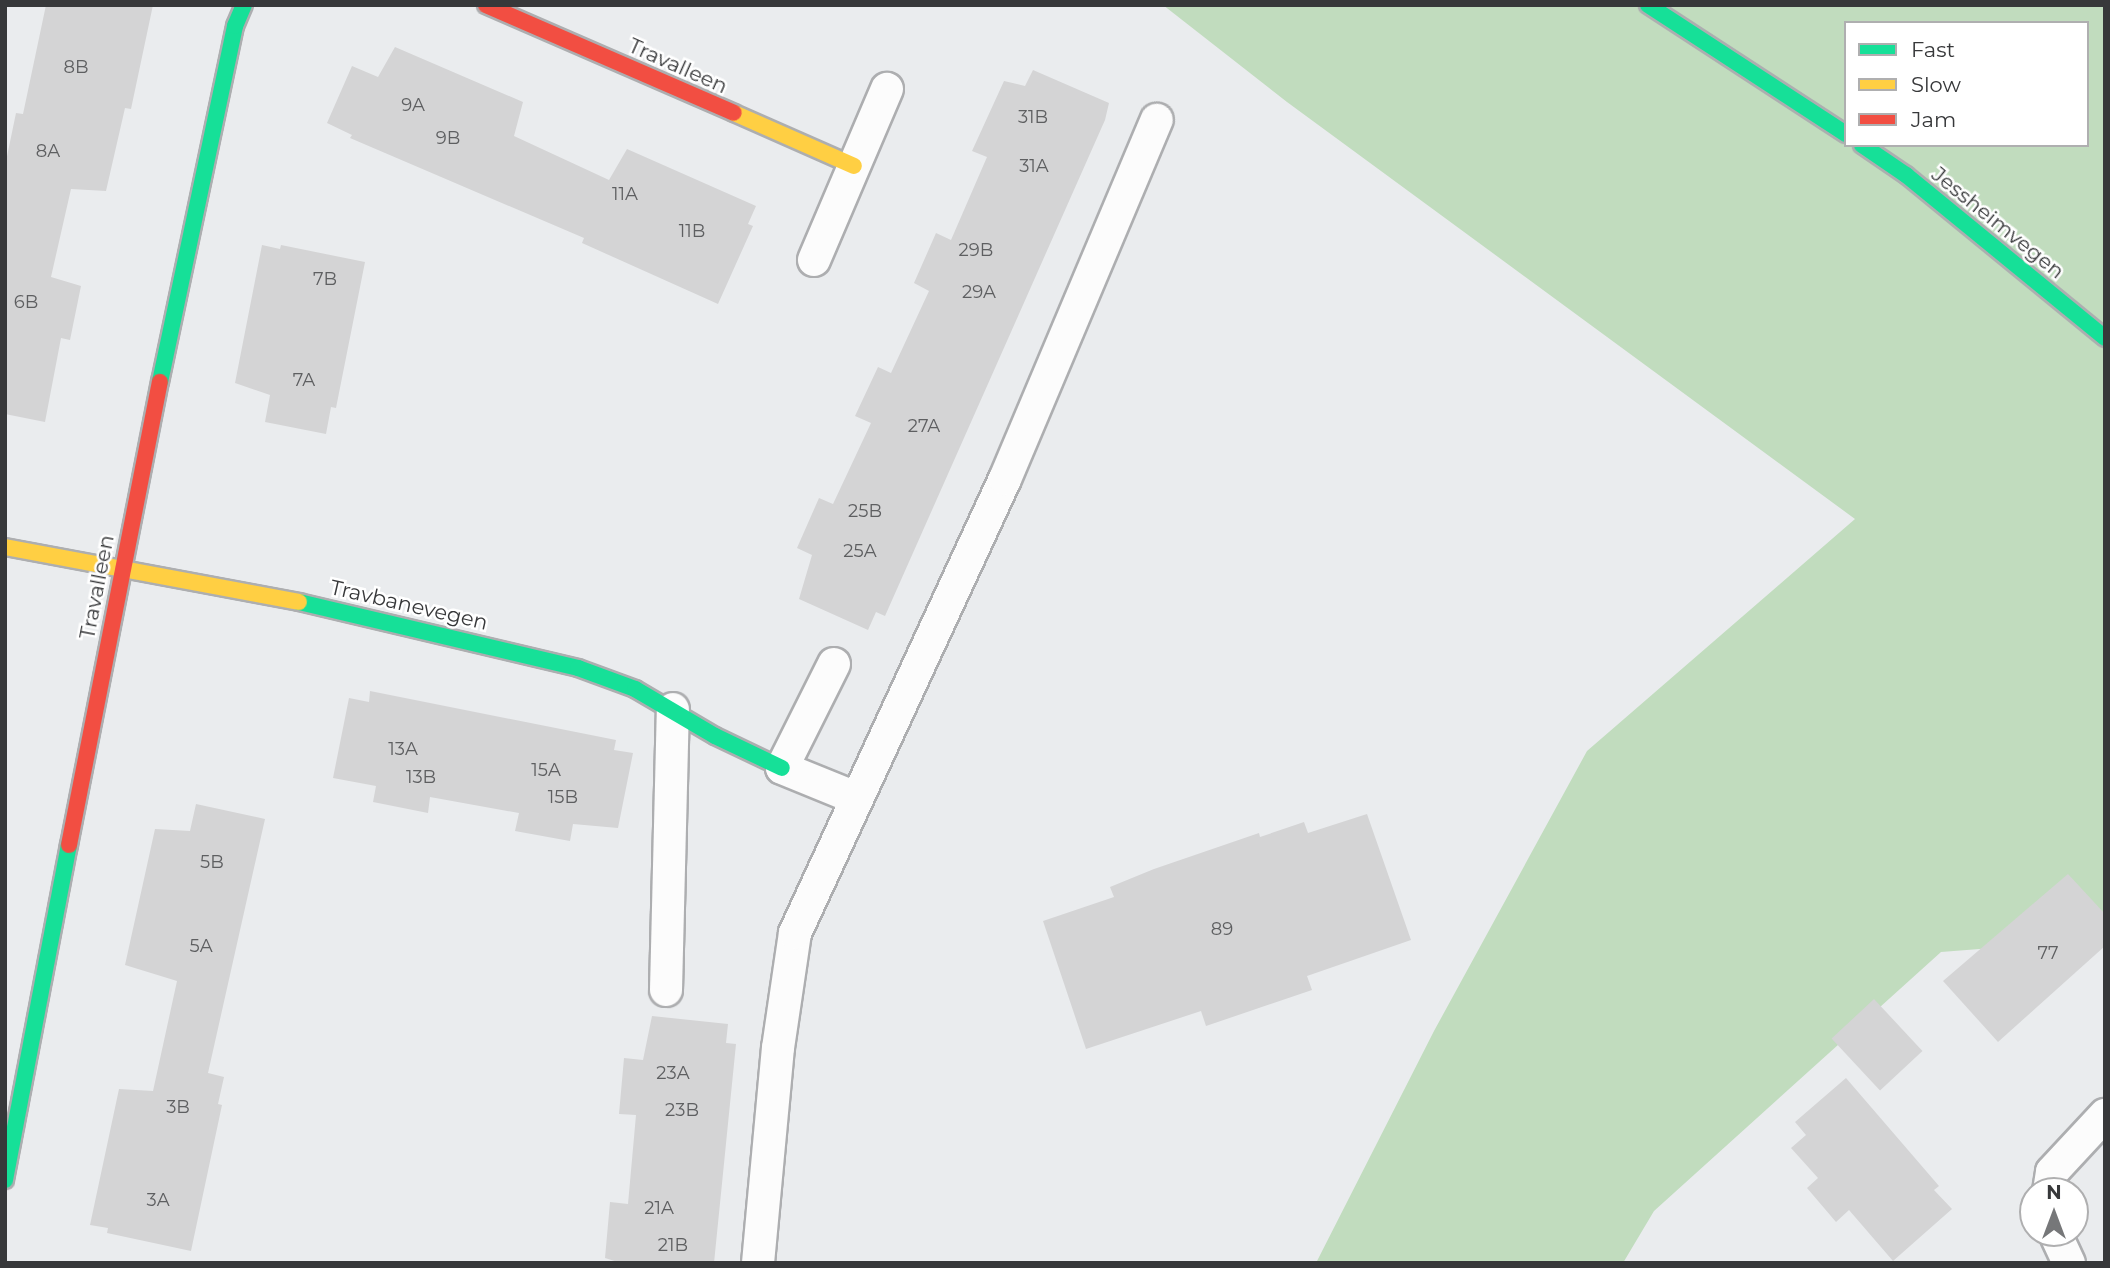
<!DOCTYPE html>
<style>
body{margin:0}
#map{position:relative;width:2110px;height:1268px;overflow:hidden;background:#eaecee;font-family:Montserrat,sans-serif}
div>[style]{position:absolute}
.green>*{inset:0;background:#c1dcbe}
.building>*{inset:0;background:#d4d4d5;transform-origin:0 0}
.roads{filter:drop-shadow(2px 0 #adaeb0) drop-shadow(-2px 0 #adaeb0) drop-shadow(0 2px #adaeb0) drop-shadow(0 -2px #adaeb0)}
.lane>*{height:32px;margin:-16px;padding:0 16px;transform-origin:16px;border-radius:16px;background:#fcfcfc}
.fast>*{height:16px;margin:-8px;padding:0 8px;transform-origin:8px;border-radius:8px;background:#16e098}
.slow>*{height:16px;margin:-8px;padding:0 8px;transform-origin:8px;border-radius:8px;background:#ffcf43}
.jam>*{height:16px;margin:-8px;padding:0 8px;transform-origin:8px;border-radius:8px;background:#f24e42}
span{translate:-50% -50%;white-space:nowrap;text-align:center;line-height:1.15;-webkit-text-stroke:5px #fff;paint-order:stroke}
.number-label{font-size:18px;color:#5e5f61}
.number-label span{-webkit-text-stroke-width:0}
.street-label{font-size:21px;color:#37383a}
.frame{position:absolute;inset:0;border:7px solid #37383a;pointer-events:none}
.legend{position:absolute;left:1844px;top:21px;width:245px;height:126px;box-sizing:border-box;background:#fff;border:2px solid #afafb0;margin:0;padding:9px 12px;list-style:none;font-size:21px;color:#37383a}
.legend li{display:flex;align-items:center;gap:14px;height:35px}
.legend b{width:35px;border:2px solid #afafb0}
.north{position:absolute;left:2019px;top:1177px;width:70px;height:70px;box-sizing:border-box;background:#fff;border:2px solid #afafb0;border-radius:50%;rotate:0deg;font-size:19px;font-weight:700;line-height:28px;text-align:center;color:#37383a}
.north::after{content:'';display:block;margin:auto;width:24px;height:32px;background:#767779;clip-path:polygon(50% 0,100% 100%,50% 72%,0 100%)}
</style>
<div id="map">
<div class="green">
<div style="clip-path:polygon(evenodd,1163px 5px,2105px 5px,2105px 939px,1941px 952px,1654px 1211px,1623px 1263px,1316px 1263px,1434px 1031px,1587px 751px,1855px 519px,1287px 102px,1163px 5px,1846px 23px,2087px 23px,2087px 145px,1846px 145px,1846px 23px)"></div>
</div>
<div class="building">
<div style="clip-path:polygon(46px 5px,153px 5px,131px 109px,125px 108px,106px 191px,71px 189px,51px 277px,81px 286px,70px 340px,61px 338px,45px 422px,5px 414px,5px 166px,16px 113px,23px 114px)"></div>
<div style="clip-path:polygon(395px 47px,523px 102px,514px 136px,609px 180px,627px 149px,756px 206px,748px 224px,753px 226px,718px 304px,582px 243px,584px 238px,350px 138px,352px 135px,327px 123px,352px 66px,378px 77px)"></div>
<div style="clip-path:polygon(1033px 70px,1109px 103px,1105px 120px,885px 616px,876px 612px,868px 630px,799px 599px,812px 555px,797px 548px,819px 498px,833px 504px,871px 423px,855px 416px,878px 367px,891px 373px,929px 291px,914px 283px,936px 233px,951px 240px,987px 157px,972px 151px,1004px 81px,1025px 86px)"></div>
<div style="clip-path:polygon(262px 245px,280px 249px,281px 245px,365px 262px,336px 408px,331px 407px,326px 434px,265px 422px,270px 395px,235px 383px)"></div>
<div style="clip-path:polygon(370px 691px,616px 740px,614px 750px,633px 753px,618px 828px,573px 824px,570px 841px,515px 831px,519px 813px,430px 797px,428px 813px,373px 802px,376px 786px,333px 778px,349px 698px,369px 702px)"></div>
<div style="clip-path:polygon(196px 804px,265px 819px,208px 1073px,224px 1077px,218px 1104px,222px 1105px,191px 1251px,107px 1233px,108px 1228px,90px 1225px,119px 1089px,153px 1091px,177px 981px,125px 965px,155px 829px,190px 831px)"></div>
<div style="clip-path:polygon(1367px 814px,1411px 940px,1307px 976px,1312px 990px,1206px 1026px,1201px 1011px,1086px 1049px,1043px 921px,1114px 897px,1110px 887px,1154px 869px,1259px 833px,1260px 837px,1304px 822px,1308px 833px)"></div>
<div style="clip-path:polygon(2068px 874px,2105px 914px,2105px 946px,1998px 1042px,1943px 981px)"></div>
<div style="left:1874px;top:999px;width:71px;height:58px;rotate:47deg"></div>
<div style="clip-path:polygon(652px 1016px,728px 1024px,726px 1043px,736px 1044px,714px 1263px,621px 1263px,605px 1258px,610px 1202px,628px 1204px,636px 1115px,619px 1114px,624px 1058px,643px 1060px)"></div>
<div style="clip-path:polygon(1846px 1078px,1939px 1186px,1934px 1190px,1952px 1209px,1893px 1261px,1849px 1210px,1836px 1222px,1807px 1188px,1818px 1178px,1791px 1148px,1806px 1135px,1795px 1122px)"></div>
</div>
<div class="roads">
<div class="lane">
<div style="left:814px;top:260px;width:186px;rotate:-66.9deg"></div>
<div style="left:834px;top:664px;width:116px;rotate:116.6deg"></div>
<div style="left:782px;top:768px;width:80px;rotate:22.1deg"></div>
<div style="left:666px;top:990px;width:281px;rotate:-88.6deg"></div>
<div style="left:2049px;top:1191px;width:19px;rotate:-81deg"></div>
<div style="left:2052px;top:1172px;width:78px;rotate:-47.1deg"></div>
<div style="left:2055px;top:1233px;width:33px;rotate:65deg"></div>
<div style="left:758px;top:1263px;width:216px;rotate:-84.7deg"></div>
<div style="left:778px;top:1048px;width:116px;rotate:-81.6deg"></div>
<div style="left:795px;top:933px;width:500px;rotate:-65.18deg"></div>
<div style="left:1005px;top:479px;width:390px;rotate:-67.1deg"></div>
</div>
<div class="fast">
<div style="left:1648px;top:5px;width:236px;rotate:33.1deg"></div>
<div style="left:1862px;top:145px;width:53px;rotate:34.3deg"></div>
<div style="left:1906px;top:175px;width:257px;rotate:39.3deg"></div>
<div style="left:160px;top:382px;width:364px;rotate:-78.1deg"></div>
<div style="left:235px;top:26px;width:23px;rotate:-67deg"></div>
<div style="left:299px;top:602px;width:287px;rotate:13.3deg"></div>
<div style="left:578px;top:668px;width:61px;rotate:20.2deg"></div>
<div style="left:635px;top:689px;width:93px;rotate:30.4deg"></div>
<div style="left:715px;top:736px;width:74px;rotate:25.5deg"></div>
<div style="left:5px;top:1180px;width:341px;rotate:-79.2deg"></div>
</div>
<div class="slow">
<div style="left:734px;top:113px;width:131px;rotate:23.8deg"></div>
<div style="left:5px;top:547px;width:299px;rotate:10.6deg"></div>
</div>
<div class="jam">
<div style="left:486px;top:5px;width:270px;rotate:23.5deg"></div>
<div style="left:69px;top:845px;width:472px;rotate:-78.9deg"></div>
</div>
</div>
<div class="number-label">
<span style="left:76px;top:67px">8B</span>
<span style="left:413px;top:105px">9A</span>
<span style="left:1033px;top:117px">31B</span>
<span style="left:448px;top:138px">9B</span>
<span style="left:48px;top:151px">8A</span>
<span style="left:1034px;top:166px">31A</span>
<span style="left:625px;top:194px">11A</span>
<span style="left:692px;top:231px">11B</span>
<span style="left:976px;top:250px">29B</span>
<span style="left:325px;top:279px">7B</span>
<span style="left:979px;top:292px">29A</span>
<span style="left:26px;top:302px">6B</span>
<span style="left:304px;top:380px">7A</span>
<span style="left:924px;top:426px">27A</span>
<span style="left:865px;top:511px">25B</span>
<span style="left:860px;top:551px">25A</span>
<span style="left:403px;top:749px">13A</span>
<span style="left:546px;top:770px">15A</span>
<span style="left:421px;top:777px">13B</span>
<span style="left:563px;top:797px">15B</span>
<span style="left:212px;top:862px">5B</span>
<span style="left:1222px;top:929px">89</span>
<span style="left:201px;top:946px">5A</span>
<span style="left:2048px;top:953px">77</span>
<span style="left:673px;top:1073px">23A</span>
<span style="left:178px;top:1107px">3B</span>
<span style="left:682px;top:1110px">23B</span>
<span style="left:158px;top:1200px">3A</span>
<span style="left:659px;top:1208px">21A</span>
<span style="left:673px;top:1245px">21B</span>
</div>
<div class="street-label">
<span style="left:678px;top:66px;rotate:24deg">Travalleen</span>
<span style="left:1998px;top:223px;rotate:39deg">Jessheimvegen</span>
<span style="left:97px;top:587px;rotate:-79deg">Travalleen</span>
<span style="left:409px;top:605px;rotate:13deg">Travbanevegen</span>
</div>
<div class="frame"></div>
<ul class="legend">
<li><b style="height:9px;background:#16e098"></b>Fast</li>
<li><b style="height:9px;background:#ffcf43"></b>Slow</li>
<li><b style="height:9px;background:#f24e42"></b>Jam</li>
</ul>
<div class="north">N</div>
</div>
